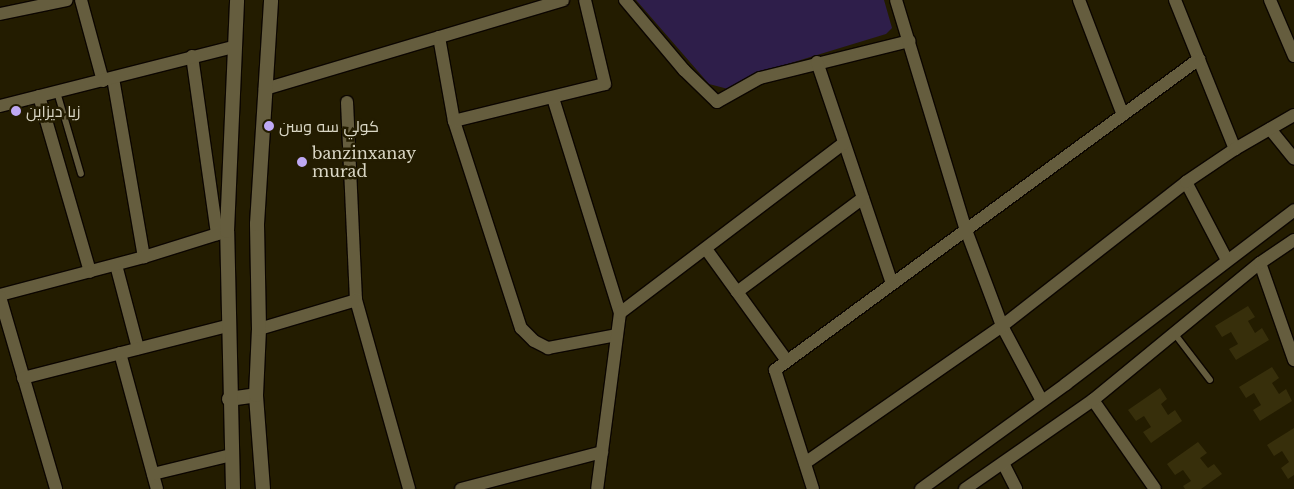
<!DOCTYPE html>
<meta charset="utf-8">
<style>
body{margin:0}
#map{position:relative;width:1294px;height:489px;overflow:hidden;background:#231c00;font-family:"Libre Baskerville",Cairo,serif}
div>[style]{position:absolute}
.green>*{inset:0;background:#2e1e4a}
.building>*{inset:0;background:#372f0b}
.roads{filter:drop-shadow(1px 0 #0c0600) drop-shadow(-1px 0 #0c0600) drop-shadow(0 1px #0c0600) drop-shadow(0 -1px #0c0600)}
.service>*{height:6px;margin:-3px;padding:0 3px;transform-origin:3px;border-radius:3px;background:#655d3e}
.minor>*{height:12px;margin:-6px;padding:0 6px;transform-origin:6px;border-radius:6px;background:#655d3e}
.tertiary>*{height:14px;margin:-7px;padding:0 7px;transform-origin:7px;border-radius:7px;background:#655d3e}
.dots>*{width:14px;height:14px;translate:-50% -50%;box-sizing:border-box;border:2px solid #231c00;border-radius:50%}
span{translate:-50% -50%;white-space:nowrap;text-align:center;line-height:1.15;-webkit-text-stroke:5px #231c00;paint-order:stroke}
.poi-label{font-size:16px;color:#dad7c5}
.left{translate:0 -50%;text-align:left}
</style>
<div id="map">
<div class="green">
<div style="clip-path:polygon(636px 0,884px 0,892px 28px,886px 34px,781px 66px,728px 89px,709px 84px)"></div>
</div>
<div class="building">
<div style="clip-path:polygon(1248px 306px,1255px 317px,1248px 321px,1255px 333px,1262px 328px,1269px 340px,1236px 360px,1229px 349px,1238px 344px,1231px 332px,1222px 337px,1215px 326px)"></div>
<div style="clip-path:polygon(1272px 367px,1279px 378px,1272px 383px,1279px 394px,1286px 389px,1292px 401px,1260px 421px,1253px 410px,1261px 405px,1254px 393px,1246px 398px,1239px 387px)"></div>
<div style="clip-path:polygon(1160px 388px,1167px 399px,1161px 404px,1168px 415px,1175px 410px,1182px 421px,1151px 443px,1143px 432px,1151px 427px,1144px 416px,1136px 421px,1128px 410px)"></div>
<div style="clip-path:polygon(1294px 428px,1294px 475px,1288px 479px,1281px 468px,1289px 462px,1282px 451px,1274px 456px,1267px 445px)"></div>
<div style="clip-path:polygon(1198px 442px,1207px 453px,1200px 458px,1208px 468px,1214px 464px,1222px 474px,1201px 489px,1185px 489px,1183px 486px,1191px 481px,1183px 470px,1175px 475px,1167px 464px)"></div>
</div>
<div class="roads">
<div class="service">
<div style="left:57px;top:92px;width:85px;rotate:73.7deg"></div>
<div style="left:1174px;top:333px;width:59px;rotate:52.5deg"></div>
</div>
<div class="minor">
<div style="left:81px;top:0;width:84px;rotate:74.8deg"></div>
<div style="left:625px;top:0;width:92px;rotate:49.9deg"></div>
<div style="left:684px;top:70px;width:46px;rotate:44.1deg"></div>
<div style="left:717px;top:102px;width:49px;rotate:-29.2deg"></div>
<div style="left:760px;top:78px;width:154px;rotate:-13.9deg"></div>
<div style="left:896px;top:0;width:240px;rotate:73.1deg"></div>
<div style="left:966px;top:230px;width:103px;rotate:69.4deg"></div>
<div style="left:1002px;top:326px;width:85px;rotate:61.9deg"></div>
<div style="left:1079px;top:0;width:123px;rotate:69.1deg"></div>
<div style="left:1175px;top:0;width:161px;rotate:68.1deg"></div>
<div style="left:1270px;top:0;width:61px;rotate:66.8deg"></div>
<div style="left:0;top:14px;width:68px;rotate:-11.8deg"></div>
<div style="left:439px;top:37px;width:85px;rotate:79.9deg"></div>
<div style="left:454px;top:121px;width:218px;rotate:72.1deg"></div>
<div style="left:521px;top:328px;width:18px;rotate:45deg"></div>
<div style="left:534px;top:341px;width:16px;rotate:27deg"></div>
<div style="left:548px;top:348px;width:70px;rotate:-10.7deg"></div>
<div style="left:192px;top:56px;width:180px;rotate:82deg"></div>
<div style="left:817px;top:62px;width:234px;rotate:71.3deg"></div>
<div style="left:113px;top:78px;width:182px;rotate:80.2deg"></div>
<div style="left:265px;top:89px;width:311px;rotate:-16.6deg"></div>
<div style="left:39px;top:96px;width:183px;rotate:73.8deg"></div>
<div style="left:553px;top:98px;width:225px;rotate:72.7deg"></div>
<div style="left:620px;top:313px;width:177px;rotate:97.4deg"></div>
<div style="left:347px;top:102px;width:198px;rotate:87.4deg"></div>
<div style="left:356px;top:300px;width:196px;rotate:74.3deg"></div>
<div style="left:0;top:106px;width:241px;rotate:-14.2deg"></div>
<div style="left:454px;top:121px;width:155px;rotate:-13.8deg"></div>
<div style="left:605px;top:84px;width:86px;rotate:-103.4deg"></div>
<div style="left:1270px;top:129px;width:38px;rotate:51deg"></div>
<div style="left:1186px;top:182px;width:88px;rotate:62.3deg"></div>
<div style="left:706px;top:249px;width:138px;rotate:54.1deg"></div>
<div style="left:1260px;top:263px;width:103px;rotate:70.7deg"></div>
<div style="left:116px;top:265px;width:86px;rotate:75.2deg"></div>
<div style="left:737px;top:292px;width:157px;rotate:-36.7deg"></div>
<div style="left:0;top:295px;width:149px;rotate:-14.8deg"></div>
<div style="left:144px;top:257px;width:87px;rotate:-17.4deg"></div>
<div style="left:0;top:297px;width:200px;rotate:73.7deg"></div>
<div style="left:620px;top:313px;width:281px;rotate:-37.2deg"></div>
<div style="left:259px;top:329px;width:101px;rotate:-16.6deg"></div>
<div style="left:120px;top:353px;width:141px;rotate:74.8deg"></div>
<div style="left:23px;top:378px;width:211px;rotate:-14.3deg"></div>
<div style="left:1093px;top:400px;width:108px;rotate:55.1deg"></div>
<div style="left:805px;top:463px;width:240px;rotate:-34.8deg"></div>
<div style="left:1002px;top:326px;width:234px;rotate:-38deg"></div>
<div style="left:1186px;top:182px;width:59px;rotate:-34deg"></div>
<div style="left:1235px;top:149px;width:68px;rotate:-30deg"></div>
<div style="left:1003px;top:463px;width:29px;rotate:63deg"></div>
<div style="left:153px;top:474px;width:80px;rotate:-13.7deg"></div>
<div style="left:461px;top:489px;width:146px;rotate:-14.7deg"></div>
<div style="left:813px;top:489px;width:125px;rotate:-107.7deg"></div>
<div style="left:775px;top:370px;width:526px;rotate:-36.26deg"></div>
<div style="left:921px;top:489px;width:179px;rotate:-35.9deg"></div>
<div style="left:1066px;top:384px;width:287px;rotate:-37.3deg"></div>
<div style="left:965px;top:489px;width:156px;rotate:-34.8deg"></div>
<div style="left:1093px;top:400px;width:216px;rotate:-39.4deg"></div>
<div style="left:1260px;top:263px;width:41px;rotate:-34.1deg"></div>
</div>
<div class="tertiary">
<div style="left:229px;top:399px;width:27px;rotate:-8deg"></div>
<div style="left:233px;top:489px;width:258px;rotate:-91.3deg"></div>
<div style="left:227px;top:231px;width:231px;rotate:-87.5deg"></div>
<div style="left:263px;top:489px;width:94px;rotate:-94.3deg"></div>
<div style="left:256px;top:395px;width:66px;rotate:-87.4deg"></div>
<div style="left:259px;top:329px;width:105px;rotate:-91.1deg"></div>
<div style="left:257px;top:224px;width:224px;rotate:-86.4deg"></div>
</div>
</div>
<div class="dots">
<div style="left:16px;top:111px;background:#bfa9f4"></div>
<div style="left:269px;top:126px;background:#bfa9f4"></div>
<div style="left:302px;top:162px;background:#bfa9f4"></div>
</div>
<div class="poi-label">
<span class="left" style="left:26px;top:111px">زیا دیزاین</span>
<span class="left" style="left:279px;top:126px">كولي سه وسن</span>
<span class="left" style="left:312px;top:162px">banzinxanay<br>murad</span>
</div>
</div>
